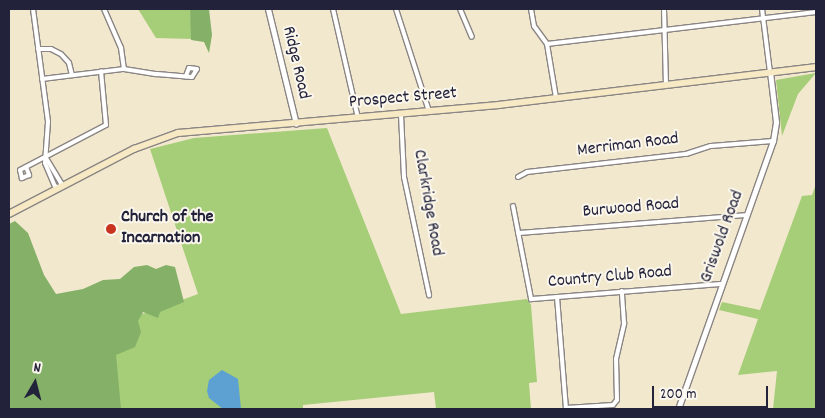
<!DOCTYPE html>
<style>
body{margin:0}
#map{position:relative;width:825px;height:418px;overflow:hidden;background:#f2e8ce;font-family:Dekko,sans-serif}
div>[style]{position:absolute}
.green>*{inset:0;background:#a6cd78}
.forest>*{inset:0;background:#84b068}
.water>*{inset:0;background:#5ca1d1}
.roads{filter:drop-shadow(1px 0 #8a8584) drop-shadow(-1px 0 #8a8584) drop-shadow(0 1px #8a8584) drop-shadow(0 -1px #8a8584)}
.minor>*{height:4px;margin:-2px;padding:0 2px;transform-origin:2px;border-radius:2px;background:#fff}
.tertiary>*{height:5px;margin:-2.5px;padding:0 2.5px;transform-origin:2.5px;border-radius:2.5px;background:#fff}
.secondary>*{height:5.5px;margin:-2.75px;padding:0 2.75px;transform-origin:2.75px;border-radius:2.75px;background:#f6e9c3}
.dots>*{width:14px;height:14px;translate:-50% -50%;box-sizing:border-box;border:2px solid #fbf7ec;border-radius:50%}
span{translate:-50% -50%;white-space:nowrap;text-align:center;line-height:1.15;-webkit-text-stroke:4px #fbf7ec;paint-order:stroke}
.street-label{font-size:18px;color:#22223b}
.poi-label{font-size:18px;color:#22223b;font-weight:700}
.left{translate:0 -50%;text-align:left}
.frame{position:absolute;inset:0;border:10px solid #22223b;pointer-events:none}
.north{position:absolute;left:10px;top:358px;width:50px;height:50px;-webkit-text-stroke:4px #fbf7ec;paint-order:stroke;rotate:8deg;font-size:14px;font-weight:700;line-height:20px;text-align:center;color:#22223b}
.north::after{content:'';display:block;margin:auto;width:18px;height:22px;background:#22223b;clip-path:polygon(50% 0,100% 100%,50% 72%,0 100%)}
.scale{position:absolute;left:652px;top:386px;width:116px;height:22px;box-sizing:border-box;border:2px solid #22223b;border-top:0;padding-left:6px;font-size:15px;line-height:18px;white-space:nowrap;color:#22223b;-webkit-text-stroke:4px #fbf7ec;paint-order:stroke}
</style>
<div id="map">
<div class="green">
<div style="clip-path:polygon(138px 9px,190px 9px,192px 39px,156px 38px)"></div>
<div style="clip-path:polygon(816px 73px,798px 94px,782px 136px,776px 80px)"></div>
<div style="clip-path:polygon(327px 128px,401px 314px,527px 299px,531px 305px,537px 382px,529px 383px,531px 409px,436px 409px,434px 392px,303px 405px,303px 409px,9px 409px,9px 264px,73px 322px,147px 313px,198px 294px,150px 149px,194px 138px)"></div>
<div style="clip-path:polygon(816px 184px,816px 409px,773px 409px,777px 371px,738px 375px,758px 319px,719px 310px,722px 302px,760px 310px,802px 196px,812px 195px)"></div>
</div>
<div class="forest">
<div style="clip-path:polygon(190px 9px,209px 9px,212px 35px,209px 53px,204px 42px,191px 40px)"></div>
<div style="clip-path:polygon(15px 221px,28px 233px,44px 275px,56px 294px,83px 289px,103px 280px,120px 279px,134px 267px,147px 265px,156px 269px,166px 265px,175px 267px,184px 302px,160px 312px,158px 318px,143px 312px,138px 321px,141px 332px,135px 347px,116px 355px,121px 409px,9px 409px,9px 224px)"></div>
</div>
<div class="water">
<div style="clip-path:polygon(222px 370px,238px 379px,241px 409px,223px 409px,209px 398px,207px 391px,209px 380px)"></div>
</div>
<div class="roads">
<div class="minor">
<div style="left:33px;top:9px;width:114px;rotate:82.4deg"></div>
<div style="left:48px;top:122px;width:41px;rotate:94.2deg"></div>
<div style="left:45px;top:163px;width:25px;rotate:67deg"></div>
<div style="left:55px;top:186px;width:5px;rotate:22deg"></div>
<div style="left:104px;top:9px;width:43px;rotate:66.4deg"></div>
<div style="left:121px;top:48px;width:21px;rotate:82deg"></div>
<div style="left:333px;top:9px;width:112px;rotate:77.1deg"></div>
<div style="left:396px;top:9px;width:107px;rotate:72.1deg"></div>
<div style="left:460px;top:9px;width:30px;rotate:67deg"></div>
<div style="left:531px;top:9px;width:17px;rotate:80deg"></div>
<div style="left:534px;top:26px;width:22px;rotate:54deg"></div>
<div style="left:547px;top:44px;width:55px;rotate:80.5deg"></div>
<div style="left:664px;top:9px;width:76px;rotate:88.5deg"></div>
<div style="left:762px;top:9px;width:64px;rotate:82.8deg"></div>
<div style="left:547px;top:44px;width:271px;rotate:-6.8deg"></div>
<div style="left:38px;top:49px;width:13px"></div>
<div style="left:51px;top:49px;width:11px;rotate:27deg"></div>
<div style="left:61px;top:54px;width:12px;rotate:48deg"></div>
<div style="left:69px;top:63px;width:12px;rotate:76deg"></div>
<div style="left:42px;top:79px;width:83px;rotate:-7deg"></div>
<div style="left:124px;top:69px;width:33px;rotate:9deg"></div>
<div style="left:157px;top:74px;width:35px;rotate:5deg"></div>
<div style="left:192px;top:77px;width:9px;rotate:-58deg"></div>
<div style="left:197px;top:69px;width:8px;rotate:-173deg"></div>
<div style="left:189px;top:68px;width:9px;rotate:111deg"></div>
<div style="left:401px;top:115px;width:62px;rotate:87.2deg"></div>
<div style="left:404px;top:177px;width:121px;rotate:78deg"></div>
<div style="left:46px;top:158px;width:29px;rotate:59deg"></div>
<div style="left:61px;top:183px;width:5px;rotate:101deg"></div>
<div style="left:26px;top:167px;width:9px;rotate:69deg"></div>
<div style="left:29px;top:175px;width:8px;rotate:157deg"></div>
<div style="left:22px;top:178px;width:8px;rotate:-104deg"></div>
<div style="left:20px;top:170px;width:97px;rotate:-27.6deg"></div>
<div style="left:106px;top:125px;width:54px;rotate:-95.3deg"></div>
<div style="left:518px;top:177px;width:10px;rotate:-29deg"></div>
<div style="left:527px;top:172px;width:160px;rotate:-6.5deg"></div>
<div style="left:686px;top:154px;width:26px;rotate:-18deg"></div>
<div style="left:711px;top:146px;width:62px;rotate:-4.6deg"></div>
<div style="left:513px;top:206px;width:95px;rotate:79deg"></div>
<div style="left:531px;top:299px;width:191px;rotate:-4.5deg"></div>
<div style="left:518px;top:233px;width:229px;rotate:-4.5deg"></div>
<div style="left:557px;top:297px;width:111px;rotate:85.4deg"></div>
<div style="left:566px;top:408px;width:47px;rotate:-3.7deg"></div>
<div style="left:613px;top:405px;width:6px;rotate:-51deg"></div>
<div style="left:617px;top:400px;width:41px;rotate:-91.4deg"></div>
<div style="left:616px;top:359px;width:37px;rotate:-77deg"></div>
<div style="left:624px;top:323px;width:32px;rotate:-94deg"></div>
</div>
<div class="tertiary">
<div style="left:268px;top:9px;width:118px;rotate:76.3deg"></div>
<div style="left:678px;top:409px;width:284px;rotate:-70.5deg"></div>
<div style="left:773px;top:141px;width:19px;rotate:-81deg"></div>
<div style="left:776px;top:122px;width:50px;rotate:-96.8deg"></div>
</div>
<div class="secondary">
<div style="left:9px;top:214px;width:141px;rotate:-27.5deg"></div>
<div style="left:134px;top:149px;width:47px;rotate:-20deg"></div>
<div style="left:178px;top:133px;width:322px;rotate:-5deg"></div>
<div style="left:499px;top:105px;width:319px;rotate:-6.8deg"></div>
</div>
</div>
<div class="dots">
<div style="left:111px;top:229px;background:#c8321e"></div>
</div>
<div class="street-label">
<span style="left:295px;top:63px;rotate:77deg">Ridge Road</span>
<span style="left:403px;top:99px;rotate:-5deg">Prospect Street</span>
<span style="left:628px;top:146px;rotate:-7deg">Merriman Road</span>
<span style="left:427px;top:203px;rotate:80deg">Clarkridge Road</span>
<span style="left:631px;top:209px;rotate:-5deg">Burwood Road</span>
<span style="left:723px;top:237px;rotate:-70deg">Griswold Road</span>
<span style="left:610px;top:278px;rotate:-5deg">Country Club Road</span>
</div>
<div class="poi-label">
<span class="left" style="left:121px;top:229px">Church of the<br>Incarnation</span>
</div>
<div class="frame"></div>
<div class="north">N</div>
<div class="scale">200 m</div>
</div>
